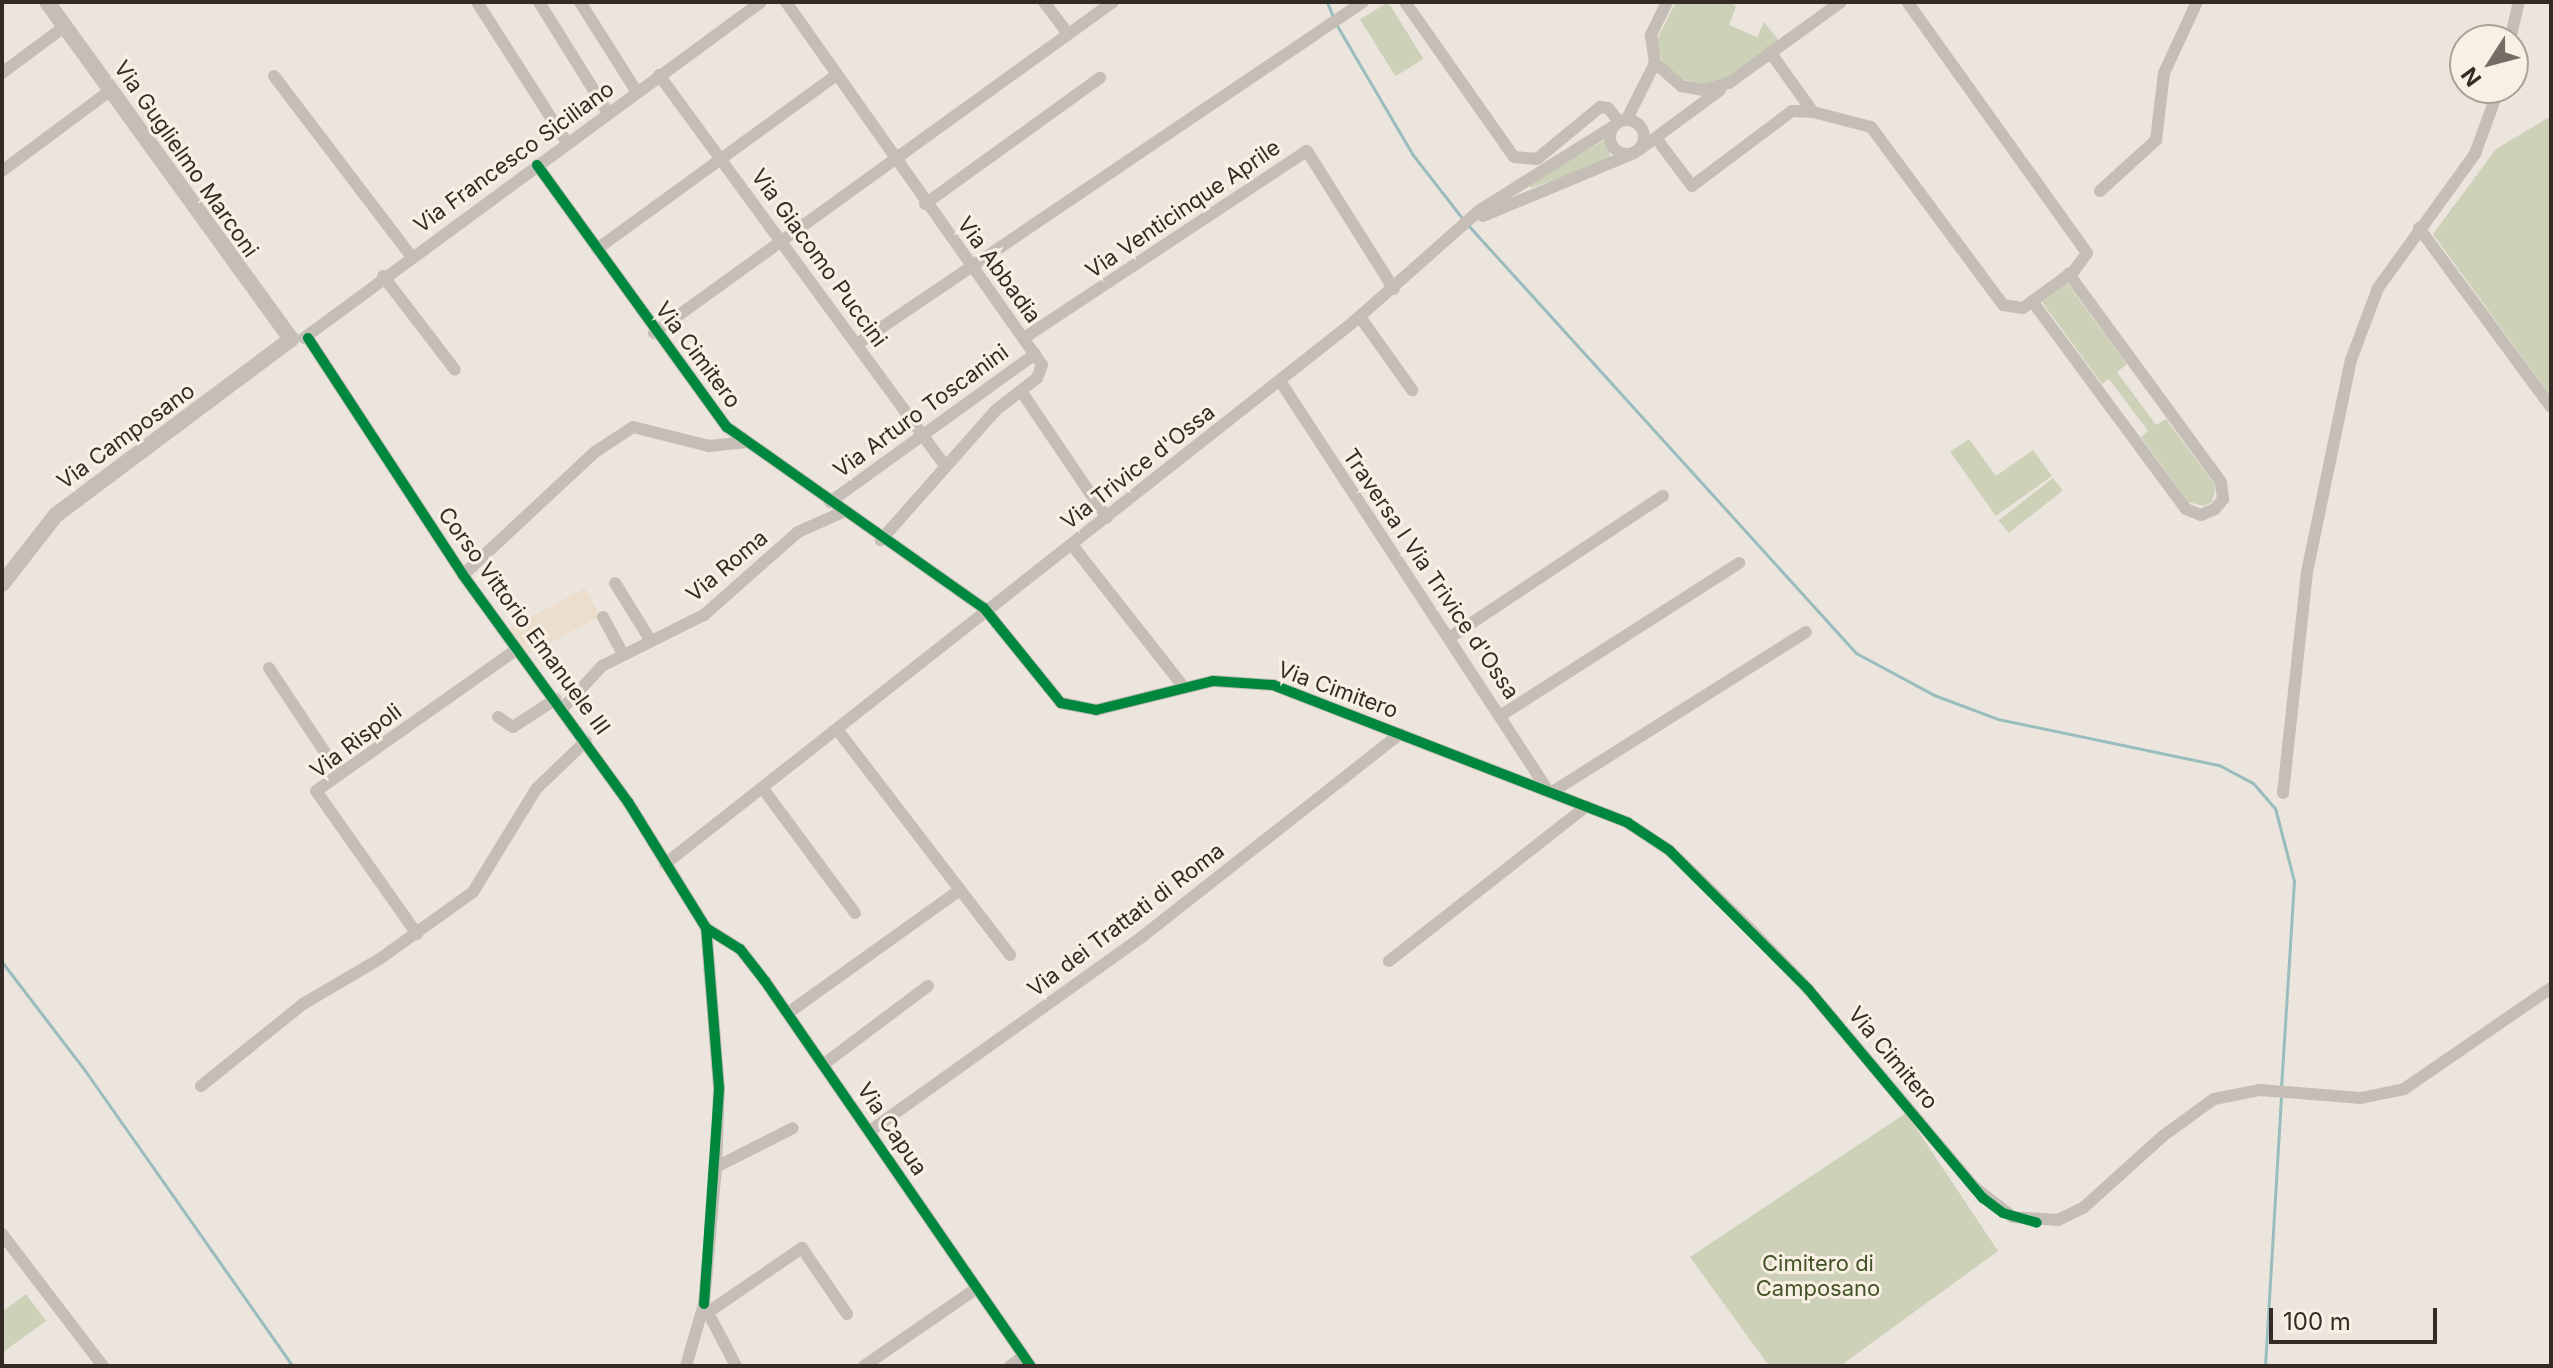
<!DOCTYPE html>
<style>
body{margin:0}
#map{position:relative;width:2553px;height:1368px;overflow:hidden;background:#ece5de;font-family:Inter,sans-serif}
div>[style]{position:absolute}
.green>*{inset:0;background:#cdd1b8;transform-origin:0 0}
.plaza>*{inset:0;background:#ebdecc;transform-origin:0 0}
.stream>*{height:3px;margin:-1.5px;padding:0 1.5px;transform-origin:1.5px;border-radius:1.5px;background:#99bdbd}
.minor>*{height:12px;margin:-6px;padding:0 6px;transform-origin:6px;border-radius:6px;background:#c5beb7}
.minor>.ring{margin:-6px;padding:0;box-sizing:content-box;background:none;border:12px solid #c5beb7;border-radius:50%}
.tertiary>*{height:16px;margin:-8px;padding:0 8px;transform-origin:8px;border-radius:8px;background:#c5beb7}
.cycleway>*{height:10px;margin:-5px;padding:0 5px;transform-origin:5px;border-radius:5px;background:#00873e}
span{translate:-50% -50%;white-space:nowrap;text-align:center;line-height:1.15;-webkit-text-stroke:6px #f9f0e4;paint-order:stroke}
.street-label{font-size:22px;color:#352b26}
.park-label{font-size:22px;color:#445429}
.frame{position:absolute;inset:0;border:4px solid #352b26;pointer-events:none}
.north{position:absolute;left:2449px;top:24px;width:80px;height:80px;box-sizing:border-box;background:#f9f0e4;border:2px solid #aba198;border-radius:50%;rotate:234deg;font-size:22px;font-weight:700;line-height:32px;text-align:center;color:#352b26}
.north::after{content:'';display:block;margin:auto;width:28px;height:36px;background:#756c66;clip-path:polygon(50% 0,100% 100%,50% 72%,0 100%)}
.scale{position:absolute;left:2269px;top:1308px;width:168px;height:36px;box-sizing:border-box;border:4px solid #352b26;border-top:0;padding-left:10px;font-size:24px;line-height:28px;white-space:nowrap;color:#352b26;-webkit-text-stroke:6px #f9f0e4;paint-order:stroke}
</style>
<div id="map">
<div class="green">
<div style="left:1388px;top:2px;width:67px;height:33px;rotate:58deg"></div>
<div style="clip-path:polygon(1676px 2px,1732px 2px,1736px 7px,1729px 25px,1757px 37px,1764px 22px,1779px 41px,1726px 79px,1707px 85px,1682px 79px,1663px 65px,1656px 41px)"></div>
<div style="clip-path:polygon(2551px 116px,2551px 397px,2433px 234px,2496px 149px)"></div>
<div style="clip-path:polygon(1606px 139px,1611px 160px,1531px 188px,1529px 184px)"></div>
<div style="clip-path:polygon(2067px 283px,2127px 364px,2117px 372px,2156px 425px,2166px 419px,2216px 486px,2212px 502px,2204px 506px,2188px 502px,2141px 437px,2148px 431px,2109px 379px,2102px 384px,2042px 302px)"></div>
<div style="clip-path:polygon(1969px 439px,1996px 476px,2033px 450px,2052px 476px,1996px 516px,1950px 452px)"></div>
<div style="left:2053px;top:478px;width:16px;height:69px;rotate:52deg"></div>
<div style="clip-path:polygon(1906px 1113px,1998px 1251px,1840px 1366px,1769px 1366px,1690px 1257px)"></div>
<div style="clip-path:polygon(26px 1294px,46px 1321px,3px 1352px,2px 1312px)"></div>
</div>
<div class="plaza">
<div style="left:585px;top:588px;width:32px;height:88px;rotate:62deg"></div>
</div>
<div class="stream">
<div style="left:1327px;top:2px;width:16px;rotate:68deg"></div>
<div style="left:1336px;top:24px;width:152px;rotate:59.6deg"></div>
<div style="left:1413px;top:155px;width:80px;rotate:52.1deg"></div>
<div style="left:1467px;top:224px;width:579px;rotate:47.8deg"></div>
<div style="left:1856px;top:653px;width:89px;rotate:28.3deg"></div>
<div style="left:1934px;top:695px;width:68px;rotate:20.6deg"></div>
<div style="left:1998px;top:719px;width:226px;rotate:11.8deg"></div>
<div style="left:2219px;top:765px;width:38px;rotate:28deg"></div>
<div style="left:2253px;top:783px;width:33px;rotate:49deg"></div>
<div style="left:2275px;top:808px;width:75px;rotate:75.4deg"></div>
<div style="left:2294px;top:881px;width:207px;rotate:93.6deg"></div>
<div style="left:2px;top:962px;width:138px;rotate:52.6deg"></div>
<div style="left:86px;top:1072px;width:360px;rotate:54.9deg"></div>
<div style="left:2265px;top:1366px;width:271px;rotate:-86.6deg"></div>
</div>
<div class="minor">
<div style="left:477px;top:2px;width:167px;rotate:57.4deg"></div>
<div style="left:539px;top:2px;width:131px;rotate:58.1deg"></div>
<div style="left:580px;top:2px;width:107px;rotate:57.7deg"></div>
<div style="left:786px;top:2px;width:444px;rotate:54.8deg"></div>
<div style="left:1042px;top:365px;width:14px;rotate:111deg"></div>
<div style="left:1037px;top:378px;width:52px;rotate:142deg"></div>
<div style="left:996px;top:410px;width:174px;rotate:131.5deg"></div>
<div style="left:1044px;top:2px;width:40px;rotate:53deg"></div>
<div style="left:1405px;top:2px;width:189px;rotate:54.9deg"></div>
<div style="left:1514px;top:157px;width:23px;rotate:5deg"></div>
<div style="left:1537px;top:159px;width:82px;rotate:-39.5deg"></div>
<div style="left:1600px;top:107px;width:8px;rotate:7deg"></div>
<div style="left:1608px;top:108px;width:17px;rotate:50deg"></div>
<div style="left:1667px;top:2px;width:37px;rotate:116deg"></div>
<div style="left:1651px;top:35px;width:28px;rotate:82deg"></div>
<div style="left:1655px;top:63px;width:35px;rotate:41deg"></div>
<div style="left:1681px;top:86px;width:23px;rotate:10deg"></div>
<div style="left:1704px;top:90px;width:26px;rotate:-16deg"></div>
<div style="left:1729px;top:83px;width:138px;rotate:-35.9deg"></div>
<div style="left:2510px;top:40px;width:39px;rotate:-77deg"></div>
<div style="left:1770px;top:52px;width:74px;rotate:54.4deg"></div>
<div style="left:1813px;top:112px;width:60px;rotate:14.5deg"></div>
<div style="left:1871px;top:127px;width:222px;rotate:53.4deg"></div>
<div style="left:2003px;top:305px;width:20px;rotate:9deg"></div>
<div style="left:2023px;top:308px;width:63px;rotate:-36deg"></div>
<div style="left:2074px;top:271px;width:22px;rotate:-54deg"></div>
<div style="left:2087px;top:253px;width:309px;rotate:-125.6deg"></div>
<div style="left:2px;top:73px;width:77px;rotate:-36.6deg"></div>
<div style="left:659px;top:75px;width:484px;rotate:53.8deg"></div>
<div style="left:274px;top:76px;width:226px;rotate:52.7deg"></div>
<div style="left:1627px;top:119px;width:63px;rotate:-63.4deg"></div>
<div class="ring" style="left:1610px;top:120px;width:22px;height:22px"></div>
<div style="left:1656px;top:138px;width:60px;rotate:53.1deg"></div>
<div style="left:1692px;top:186px;width:125px;rotate:-36.9deg"></div>
<div style="left:1792px;top:111px;width:21px;rotate:3deg"></div>
<div style="left:1639px;top:150px;width:101px;rotate:-36.5deg"></div>
<div style="left:537px;top:165px;width:324px;rotate:54.1deg"></div>
<div style="left:727px;top:427px;width:314px;rotate:35.2deg"></div>
<div style="left:984px;top:608px;width:122px;rotate:51deg"></div>
<div style="left:1061px;top:703px;width:36px;rotate:11deg"></div>
<div style="left:1096px;top:710px;width:121px;rotate:-13.9deg"></div>
<div style="left:1213px;top:681px;width:60px;rotate:3.8deg"></div>
<div style="left:1273px;top:685px;width:381px;rotate:21.2deg"></div>
<div style="left:1628px;top:823px;width:49px;rotate:33.4deg"></div>
<div style="left:1669px;top:850px;width:110px;rotate:44.3deg"></div>
<div style="left:1748px;top:927px;width:86px;rotate:45.9deg"></div>
<div style="left:1808px;top:989px;width:258px;rotate:50deg"></div>
<div style="left:1974px;top:1187px;width:49px;rotate:37.6deg"></div>
<div style="left:2013px;top:1217px;width:45px;rotate:3.8deg"></div>
<div style="left:2058px;top:1220px;width:28px;rotate:-26deg"></div>
<div style="left:2083px;top:1208px;width:108px;rotate:-42deg"></div>
<div style="left:2163px;top:1136px;width:63px;rotate:-36deg"></div>
<div style="left:2214px;top:1099px;width:47px;rotate:-11.1deg"></div>
<div style="left:2260px;top:1090px;width:101px;rotate:4.5deg"></div>
<div style="left:2361px;top:1098px;width:44px;rotate:-11.8deg"></div>
<div style="left:2404px;top:1089px;width:178px;rotate:-34.5deg"></div>
<div style="left:2px;top:171px;width:136px;rotate:-36.6deg"></div>
<div style="left:2100px;top:191px;width:76px;rotate:-42.3deg"></div>
<div style="left:2156px;top:140px;width:67px;rotate:-83.2deg"></div>
<div style="left:2164px;top:73px;width:78px;rotate:-65.1deg"></div>
<div style="left:925px;top:204px;width:216px;rotate:-35.8deg"></div>
<div style="left:1483px;top:216px;width:164px;rotate:-22.6deg"></div>
<div style="left:2419px;top:228px;width:222px;rotate:53.6deg"></div>
<div style="left:597px;top:249px;width:294px;rotate:-36deg"></div>
<div style="left:383px;top:276px;width:118px;rotate:52.5deg"></div>
<div style="left:2032px;top:301px;width:259px;rotate:53.5deg"></div>
<div style="left:2186px;top:509px;width:16px;rotate:22deg"></div>
<div style="left:2201px;top:515px;width:15px;rotate:-23deg"></div>
<div style="left:2215px;top:509px;width:13px;rotate:-51deg"></div>
<div style="left:2223px;top:499px;width:17px;rotate:-97deg"></div>
<div style="left:2221px;top:482px;width:258px;rotate:-126.2deg"></div>
<div style="left:1360px;top:317px;width:90px;rotate:54.5deg"></div>
<div style="left:654px;top:333px;width:566px;rotate:-35.8deg"></div>
<div style="left:304px;top:338px;width:567px;rotate:-36.32deg"></div>
<div style="left:308px;top:338px;width:283px;rotate:56.8deg"></div>
<div style="left:463px;top:575px;width:281px;rotate:54deg"></div>
<div style="left:628px;top:802px;width:148px;rotate:58.2deg"></div>
<div style="left:1024px;top:338px;width:339px;rotate:-33.5deg"></div>
<div style="left:1307px;top:151px;width:163px;rotate:57.8deg"></div>
<div style="left:857px;top:344px;width:611px;rotate:-34.05deg"></div>
<div style="left:1280px;top:381px;width:489px;rotate:56.8deg"></div>
<div style="left:1021px;top:391px;width:153px;rotate:55.9deg"></div>
<div style="left:830px;top:502px;width:253px;rotate:-35.8deg"></div>
<div style="left:1072px;top:545px;width:179px;rotate:51.8deg"></div>
<div style="left:463px;top:575px;width:180px;rotate:-43deg"></div>
<div style="left:595px;top:452px;width:45px;rotate:-33.3deg"></div>
<div style="left:633px;top:427px;width:78px;rotate:14deg"></div>
<div style="left:709px;top:446px;width:36px;rotate:-6deg"></div>
<div style="left:615px;top:583px;width:68px;rotate:58.2deg"></div>
<div style="left:603px;top:617px;width:42px;rotate:61.6deg"></div>
<div style="left:1449px;top:638px;width:257px;rotate:-33.6deg"></div>
<div style="left:269px;top:668px;width:128px;rotate:56.4deg"></div>
<div style="left:563px;top:708px;width:57px;rotate:-47.1deg"></div>
<div style="left:602px;top:666px;width:114px;rotate:-26.6deg"></div>
<div style="left:704px;top:615px;width:125px;rotate:-41.4deg"></div>
<div style="left:798px;top:532px;width:49px;rotate:-24deg"></div>
<div style="left:1500px;top:716px;width:284px;rotate:-32.6deg"></div>
<div style="left:498px;top:717px;width:18px;rotate:34deg"></div>
<div style="left:513px;top:727px;width:51px;rotate:-33.1deg"></div>
<div style="left:839px;top:732px;width:281px;rotate:52.5deg"></div>
<div style="left:764px;top:790px;width:153px;rotate:53.5deg"></div>
<div style="left:1552px;top:792px;width:300px;rotate:-32.2deg"></div>
<div style="left:2283px;top:793px;width:222px;rotate:-83.8deg"></div>
<div style="left:2307px;top:572px;width:217px;rotate:-78.3deg"></div>
<div style="left:2351px;top:360px;width:77px;rotate:-69.4deg"></div>
<div style="left:2378px;top:288px;width:165px;rotate:-54.1deg"></div>
<div style="left:2475px;top:154px;width:70px;rotate:-70deg"></div>
<div style="left:665px;top:864px;width:873px;rotate:-38.21deg"></div>
<div style="left:1351px;top:324px;width:172px;rotate:-41.5deg"></div>
<div style="left:1480px;top:210px;width:158px;rotate:-32.1deg"></div>
<div style="left:706px;top:928px;width:40px;rotate:32deg"></div>
<div style="left:740px;top:949px;width:41px;rotate:52deg"></div>
<div style="left:765px;top:981px;width:468px;rotate:55.4deg"></div>
<div style="left:417px;top:934px;width:175px;rotate:-125.2deg"></div>
<div style="left:316px;top:791px;width:246px;rotate:-35.2deg"></div>
<div style="left:1389px;top:961px;width:251px;rotate:-38.1deg"></div>
<div style="left:788px;top:1013px;width:211px;rotate:-35.6deg"></div>
<div style="left:824px;top:1064px;width:130px;rotate:-36.9deg"></div>
<div style="left:201px;top:1086px;width:131px;rotate:-38.8deg"></div>
<div style="left:303px;top:1004px;width:91px;rotate:-30.5deg"></div>
<div style="left:381px;top:958px;width:113px;rotate:-35.7deg"></div>
<div style="left:473px;top:892px;width:121px;rotate:-58.5deg"></div>
<div style="left:536px;top:789px;width:69px;rotate:-43.8deg"></div>
<div style="left:870px;top:1131px;width:335px;rotate:-35.5deg"></div>
<div style="left:1143px;top:936px;width:327px;rotate:-38.2deg"></div>
<div style="left:716px;top:1167px;width:86px;rotate:-26.9deg"></div>
<div style="left:2px;top:1234px;width:166px;rotate:52.6deg"></div>
<div style="left:706px;top:1309px;width:64px;rotate:62.2deg"></div>
<div style="left:707px;top:1313px;width:115px;rotate:-34.4deg"></div>
<div style="left:802px;top:1248px;width:80px;rotate:55.7deg"></div>
<div style="left:686px;top:1366px;width:65px;rotate:-73.8deg"></div>
<div style="left:704px;top:1304px;width:138px;rotate:-85deg"></div>
<div style="left:716px;top:1167px;width:79px;rotate:-87.8deg"></div>
<div style="left:719px;top:1088px;width:161px;rotate:-94.6deg"></div>
<div style="left:864px;top:1366px;width:137px;rotate:-34.6deg"></div>
<div style="left:1010px;top:1366px;width:17px;rotate:-36deg"></div>
</div>
<div class="tertiary">
<div style="left:2px;top:584px;width:88px;rotate:-52deg"></div>
<div style="left:56px;top:515px;width:294px;rotate:-36.8deg"></div>
<div style="left:291px;top:339px;width:416px;rotate:-125.9deg"></div>
</div>
<div class="cycleway">
<div style="left:537px;top:165px;width:324px;rotate:54.1deg"></div>
<div style="left:727px;top:427px;width:314px;rotate:35.2deg"></div>
<div style="left:984px;top:608px;width:122px;rotate:51deg"></div>
<div style="left:1061px;top:703px;width:36px;rotate:11deg"></div>
<div style="left:1096px;top:710px;width:121px;rotate:-13.9deg"></div>
<div style="left:1213px;top:681px;width:60px;rotate:3.8deg"></div>
<div style="left:1273px;top:685px;width:381px;rotate:21.2deg"></div>
<div style="left:1628px;top:823px;width:49px;rotate:33.4deg"></div>
<div style="left:1669px;top:850px;width:197px;rotate:45deg"></div>
<div style="left:1808px;top:989px;width:273px;rotate:50.1deg"></div>
<div style="left:1983px;top:1198px;width:25px;rotate:37deg"></div>
<div style="left:2003px;top:1213px;width:35px;rotate:16deg"></div>
<div style="left:308px;top:338px;width:283px;rotate:56.8deg"></div>
<div style="left:463px;top:575px;width:281px;rotate:54deg"></div>
<div style="left:628px;top:802px;width:148px;rotate:58.2deg"></div>
<div style="left:706px;top:928px;width:40px;rotate:32deg"></div>
<div style="left:740px;top:949px;width:41px;rotate:52deg"></div>
<div style="left:765px;top:981px;width:468px;rotate:55.4deg"></div>
<div style="left:704px;top:1304px;width:217px;rotate:-86deg"></div>
<div style="left:719px;top:1088px;width:161px;rotate:-94.6deg"></div>
</div>
<div class="street-label">
<span style="left:514px;top:157px;rotate:-36deg">Via Francesco Siciliano</span>
<span style="left:186px;top:159px;rotate:55deg">Via Guglielmo Marconi</span>
<span style="left:1183px;top:209px;rotate:-34deg">Via Venticinque Aprile</span>
<span style="left:819px;top:258px;rotate:54deg">Via Giacomo Puccini</span>
<span style="left:999px;top:270px;rotate:54deg">Via Abbadia</span>
<span style="left:698px;top:355px;rotate:53deg">Via Cimitero</span>
<span style="left:921px;top:411px;rotate:-36deg">Via Arturo Toscanini</span>
<span style="left:126px;top:436px;rotate:-36deg">Via Camposano</span>
<span style="left:1138px;top:467px;rotate:-38deg">Via Trivice d'Ossa</span>
<span style="left:727px;top:566px;rotate:-40deg">Via Roma</span>
<span style="left:1431px;top:574px;rotate:56deg">Traversa I Via Trivice d'Ossa</span>
<span style="left:524px;top:621px;rotate:54deg">Corso Vittorio Emanuele III</span>
<span style="left:1338px;top:690px;rotate:20deg">Via Cimitero</span>
<span style="left:356px;top:741px;rotate:-37deg">Via Rispoli</span>
<span style="left:1126px;top:920px;rotate:-37deg">Via dei Trattati di Roma</span>
<span style="left:1893px;top:1058px;rotate:50deg">Via Cimitero</span>
<span style="left:892px;top:1129px;rotate:56deg">Via Capua</span>
</div>
<div class="park-label">
<span style="left:1818px;top:1276px">Cimitero di<br>Camposano</span>
</div>
<div class="frame"></div>
<div class="north">N</div>
<div class="scale">100 m</div>
</div>
